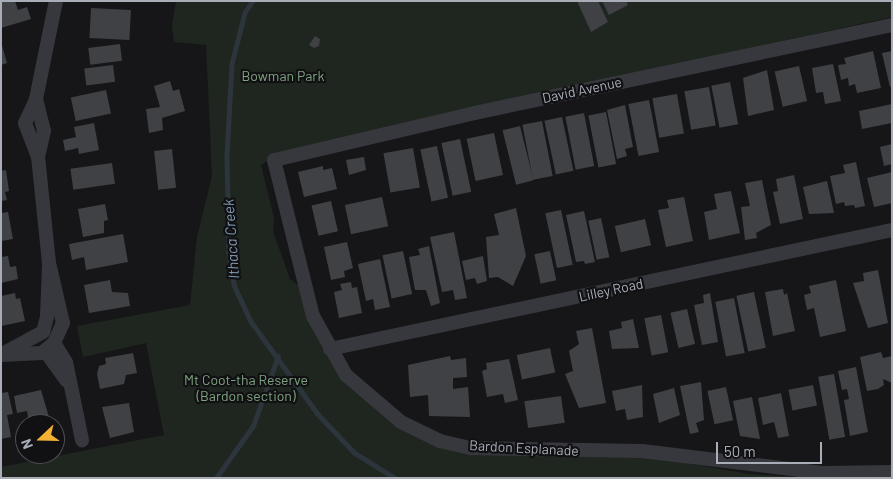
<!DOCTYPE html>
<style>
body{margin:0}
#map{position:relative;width:893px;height:479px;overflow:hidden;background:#161618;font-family:Barlow,sans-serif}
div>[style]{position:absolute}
.green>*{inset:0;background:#1e261f}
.stream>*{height:4.5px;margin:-2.25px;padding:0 2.25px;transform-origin:2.25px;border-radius:2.25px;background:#2c353c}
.building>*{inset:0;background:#404145;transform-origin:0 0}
.minor>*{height:14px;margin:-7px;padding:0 7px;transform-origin:7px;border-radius:7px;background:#37383d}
span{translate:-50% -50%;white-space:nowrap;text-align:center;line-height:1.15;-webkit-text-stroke:4.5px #111113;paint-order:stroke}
.park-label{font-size:14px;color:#7fa381}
.street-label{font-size:14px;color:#a8adb8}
.water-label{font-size:15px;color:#7f9bb3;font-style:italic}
.frame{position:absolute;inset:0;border:2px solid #a8adb8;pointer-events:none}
.north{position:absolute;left:15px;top:414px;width:50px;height:50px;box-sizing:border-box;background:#111113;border:1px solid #4d4f55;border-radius:50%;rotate:249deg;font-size:14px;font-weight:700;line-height:20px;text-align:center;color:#a8adb8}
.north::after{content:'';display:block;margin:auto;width:18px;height:22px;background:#f2b134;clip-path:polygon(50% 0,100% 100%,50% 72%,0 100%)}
.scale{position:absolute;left:716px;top:442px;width:106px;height:22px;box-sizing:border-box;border:2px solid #a8adb8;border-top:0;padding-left:6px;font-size:15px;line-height:18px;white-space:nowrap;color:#a8adb8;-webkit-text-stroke:4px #111113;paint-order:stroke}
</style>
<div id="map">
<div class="green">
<div style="clip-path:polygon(176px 1px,892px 1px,892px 17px,456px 113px,273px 157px,261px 165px,274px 218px,273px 231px,290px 279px,306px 291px,333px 361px,437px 444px,641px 455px,749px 474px,813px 478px,1px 478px,1px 467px,164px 435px,146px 343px,83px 357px,77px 326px,190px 305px,197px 237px,212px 176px,209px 108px,206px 45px,174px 42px,172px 26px)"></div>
</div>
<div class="stream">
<div style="left:253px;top:1px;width:14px;rotate:124deg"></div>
<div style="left:245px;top:13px;width:53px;rotate:104.3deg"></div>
<div style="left:232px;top:64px;width:93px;rotate:93.1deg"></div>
<div style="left:227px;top:157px;width:95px;rotate:88.8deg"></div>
<div style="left:229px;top:252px;width:33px;rotate:81deg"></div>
<div style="left:234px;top:285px;width:38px;rotate:65deg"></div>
<div style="left:250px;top:320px;width:115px;rotate:54.2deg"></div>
<div style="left:317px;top:413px;width:55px;rotate:46.5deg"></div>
<div style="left:355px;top:453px;width:47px;rotate:32deg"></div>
<div style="left:216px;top:478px;width:64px;rotate:-54.6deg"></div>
<div style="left:253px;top:426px;width:74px;rotate:-70.3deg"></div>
</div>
<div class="building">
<div style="clip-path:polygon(1px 1px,15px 1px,18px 10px,27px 7px,31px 19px,1px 28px)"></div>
<div style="clip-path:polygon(577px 1px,598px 1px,608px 22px,591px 32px)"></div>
<div style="clip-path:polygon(602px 1px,626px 1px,628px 5px,609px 15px)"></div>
<div style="left:91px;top:8px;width:40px;height:30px;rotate:3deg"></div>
<div style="clip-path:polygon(315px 36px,320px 39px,319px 46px,314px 48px,309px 45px)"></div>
<div style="clip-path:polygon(1px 42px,7px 63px,1px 65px)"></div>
<div style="left:120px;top:44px;width:17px;height:32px;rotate:83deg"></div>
<div style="clip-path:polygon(873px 51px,881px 88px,857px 93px,855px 84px,849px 86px,848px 78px,841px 80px,838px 65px,846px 64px,844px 58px)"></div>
<div style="clip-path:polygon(892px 51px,892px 86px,890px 87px,882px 53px)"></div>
<div style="clip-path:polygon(833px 64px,841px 101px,825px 104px,823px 92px,816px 93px,812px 68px)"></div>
<div style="left:113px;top:65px;width:17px;height:29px;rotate:83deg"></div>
<div style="left:799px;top:66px;width:36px;height:25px;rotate:77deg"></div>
<div style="clip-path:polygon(767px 70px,774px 110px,748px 116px,743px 78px)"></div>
<div style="clip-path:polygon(170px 81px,173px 91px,179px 89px,185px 111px,162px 118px,163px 130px,149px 133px,146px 109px,160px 107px,154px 86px)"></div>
<div style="left:730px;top:82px;width:43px;height:19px;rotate:79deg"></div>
<div style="left:709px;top:87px;width:39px;height:25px;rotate:80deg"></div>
<div style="left:106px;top:90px;width:24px;height:36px;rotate:78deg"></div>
<div style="left:677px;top:94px;width:40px;height:25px;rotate:80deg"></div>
<div style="left:649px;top:100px;width:53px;height:21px;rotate:79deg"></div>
<div style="clip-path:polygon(892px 104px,892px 123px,862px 129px,859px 111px)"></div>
<div style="clip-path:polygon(625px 105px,633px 147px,625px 149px,627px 156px,617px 159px,607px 110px)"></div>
<div style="left:606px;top:112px;width:53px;height:18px;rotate:79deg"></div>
<div style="left:584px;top:113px;width:54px;height:19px;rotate:79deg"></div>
<div style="left:562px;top:117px;width:55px;height:18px;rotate:78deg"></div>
<div style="left:542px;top:121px;width:56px;height:20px;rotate:79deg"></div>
<div style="clip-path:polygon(94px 123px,99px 150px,79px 154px,78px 148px,65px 151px,63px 140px,76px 137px,74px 127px)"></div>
<div style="left:520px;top:126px;width:56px;height:18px;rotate:76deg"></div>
<div style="left:494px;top:133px;width:43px;height:28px;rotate:78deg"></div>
<div style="left:460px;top:139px;width:54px;height:19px;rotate:78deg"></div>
<div style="clip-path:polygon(892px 144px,892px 164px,884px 166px,880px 147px)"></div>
<div style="left:437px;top:146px;width:53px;height:17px;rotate:78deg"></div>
<div style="left:413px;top:148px;width:40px;height:30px;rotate:80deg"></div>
<div style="left:172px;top:149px;width:39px;height:18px;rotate:84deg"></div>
<div style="clip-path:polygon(364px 157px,366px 170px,349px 175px,346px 160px)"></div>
<div style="clip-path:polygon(856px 162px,865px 206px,855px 208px,854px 205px,845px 206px,844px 202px,836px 204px,830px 176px,845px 173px,843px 165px)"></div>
<div style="left:112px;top:163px;width:21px;height:42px;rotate:82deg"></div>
<div style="clip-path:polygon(323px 166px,323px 170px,332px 168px,337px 189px,304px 197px,298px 172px)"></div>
<div style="clip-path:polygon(6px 170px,9px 191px,5px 192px,7px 200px,1px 201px,1px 171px)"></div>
<div style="clip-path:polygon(892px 172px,892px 203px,874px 207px,867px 178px)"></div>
<div style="clip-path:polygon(794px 175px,803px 219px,780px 224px,773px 192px,778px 191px,776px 179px)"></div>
<div style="clip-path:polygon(762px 180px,771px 225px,756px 233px,757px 238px,745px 240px,741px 207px,750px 206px,745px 183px)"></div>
<div style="clip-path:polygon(827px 181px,834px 213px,809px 214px,803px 187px)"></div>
<div style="clip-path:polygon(731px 191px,740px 233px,709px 240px,704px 212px,717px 209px,714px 194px)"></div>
<div style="left:382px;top:197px;width:30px;height:38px;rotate:78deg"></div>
<div style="clip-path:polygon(684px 197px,693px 241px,666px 247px,658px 210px,669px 208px,667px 200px)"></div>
<div style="left:331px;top:201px;width:31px;height:20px;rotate:77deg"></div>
<div style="clip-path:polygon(105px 204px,108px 220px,104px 221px,104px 233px,83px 237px,78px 209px)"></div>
<div style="clip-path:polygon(516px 208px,526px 256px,513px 286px,498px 277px,489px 278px,486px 237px,499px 235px,494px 214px)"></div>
<div style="left:561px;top:210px;width:56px;height:16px;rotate:78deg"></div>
<div style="clip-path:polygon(584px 211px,595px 262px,585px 264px,584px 261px,576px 262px,566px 215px)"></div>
<div style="clip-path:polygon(8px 212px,13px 239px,1px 241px,1px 213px)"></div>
<div style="left:601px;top:218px;width:40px;height:13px;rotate:78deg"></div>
<div style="left:645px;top:219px;width:27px;height:31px;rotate:77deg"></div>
<div style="clip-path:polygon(454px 232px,467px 298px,455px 300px,453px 290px,442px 292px,430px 237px)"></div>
<div style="clip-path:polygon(123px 234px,128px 262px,86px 270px,84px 257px,72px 260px,69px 244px)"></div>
<div style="clip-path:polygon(347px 242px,353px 268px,344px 271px,345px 277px,331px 280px,324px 247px)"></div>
<div style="clip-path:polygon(429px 246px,440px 303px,431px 306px,426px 290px,415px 290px,409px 257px,420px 255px,418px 249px)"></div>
<div style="left:403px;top:251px;width:44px;height:21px;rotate:78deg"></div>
<div style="left:550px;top:251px;width:30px;height:16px;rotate:78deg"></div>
<div style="clip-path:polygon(8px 256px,10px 267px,16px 266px,18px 279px,1px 283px,1px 257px)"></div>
<div style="clip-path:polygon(483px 256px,487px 281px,477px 284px,475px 278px,466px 280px,462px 261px)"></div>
<div style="clip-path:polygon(380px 259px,390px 307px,375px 310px,373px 299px,366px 301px,358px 264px)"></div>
<div style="clip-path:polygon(878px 270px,888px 323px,868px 328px,853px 283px,864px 281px,863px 273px)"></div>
<div style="clip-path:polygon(110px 280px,112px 292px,128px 293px,130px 306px,89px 313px,84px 285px)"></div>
<div style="clip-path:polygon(836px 280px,846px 331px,820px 337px,814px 308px,807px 310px,804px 295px,811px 293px,809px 286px)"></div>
<div style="clip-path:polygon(351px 282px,352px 288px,357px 287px,362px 313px,339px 318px,334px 292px,342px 290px,340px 284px)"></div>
<div style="clip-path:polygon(783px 289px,784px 295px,787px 293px,795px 331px,773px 336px,765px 292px)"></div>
<div style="left:754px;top:292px;width:57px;height:18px;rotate:78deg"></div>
<div style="clip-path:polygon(15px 293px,16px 299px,20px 298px,25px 321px,1px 326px,1px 296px)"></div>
<div style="clip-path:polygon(710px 293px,718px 342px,702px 345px,694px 305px,704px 303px,703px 295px)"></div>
<div style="left:734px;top:298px;width:56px;height:19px;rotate:79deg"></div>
<div style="left:687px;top:309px;width:36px;height:17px;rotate:77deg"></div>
<div style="left:661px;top:315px;width:38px;height:17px;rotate:79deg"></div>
<div style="clip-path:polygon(633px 319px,639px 348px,612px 349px,609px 331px,622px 328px,621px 322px)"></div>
<div style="clip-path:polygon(592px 328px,606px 403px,579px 408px,565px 374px,573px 371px,569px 351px,579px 344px,576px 331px)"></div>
<div style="left:550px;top:348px;width:25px;height:34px;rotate:78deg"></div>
<div style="clip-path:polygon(881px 352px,883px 358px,892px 356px,892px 383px,883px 379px,884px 385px,878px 389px,867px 391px,860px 357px)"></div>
<div style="clip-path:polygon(133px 353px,137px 373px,126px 375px,124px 384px,100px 389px,97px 374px,99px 366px,106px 364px,105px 358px)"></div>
<div style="clip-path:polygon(450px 356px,451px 360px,466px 358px,467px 377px,453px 378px,453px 389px,468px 387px,470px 417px,429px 416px,428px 395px,410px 397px,408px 365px)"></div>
<div style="clip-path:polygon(509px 359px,518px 400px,505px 403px,503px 394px,487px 397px,482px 371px,487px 369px,486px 363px)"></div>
<div style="clip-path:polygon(856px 367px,868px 432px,850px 436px,844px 400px,849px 399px,847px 389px,842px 390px,838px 371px)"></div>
<div style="left:834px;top:374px;width:64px;height:16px;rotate:80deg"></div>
<div style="clip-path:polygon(701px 382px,704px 420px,696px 423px,699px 432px,690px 434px,680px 386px)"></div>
<div style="clip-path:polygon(642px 385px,643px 417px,627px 420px,625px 409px,616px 411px,612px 391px)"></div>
<div style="left:813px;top:385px;width:21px;height:25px;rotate:79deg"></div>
<div style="left:726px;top:387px;width:34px;height:19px;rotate:78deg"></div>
<div style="clip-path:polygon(674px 388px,680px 415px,659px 423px,653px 394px)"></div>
<div style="clip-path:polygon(41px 390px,51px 424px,29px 424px,27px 411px,17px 413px,14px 396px)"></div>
<div style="clip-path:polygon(8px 392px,13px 414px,7px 415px,11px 437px,1px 439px,1px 393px)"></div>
<div style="clip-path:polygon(781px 393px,789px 436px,778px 438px,774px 422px,763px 425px,758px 398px)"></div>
<div style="left:561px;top:396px;width:27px;height:37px;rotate:82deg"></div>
<div style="clip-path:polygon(752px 397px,760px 439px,740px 436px,733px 401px)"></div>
<div style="clip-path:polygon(129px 403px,134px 432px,110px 438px,102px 407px)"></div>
</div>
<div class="minor">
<div style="left:892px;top:25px;width:426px;rotate:168.1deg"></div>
<div style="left:475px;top:113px;width:206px;rotate:166.8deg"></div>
<div style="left:274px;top:160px;width:161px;rotate:76deg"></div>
<div style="left:313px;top:316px;width:68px;rotate:60.8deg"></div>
<div style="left:346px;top:375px;width:72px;rotate:40.5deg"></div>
<div style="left:401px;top:422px;width:43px;rotate:26deg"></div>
<div style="left:440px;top:441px;width:32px;rotate:13deg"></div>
<div style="left:471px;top:448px;width:171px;rotate:1deg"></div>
<div style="left:642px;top:451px;width:182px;rotate:6.9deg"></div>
<div style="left:823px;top:473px;width:69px;rotate:-0.8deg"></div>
<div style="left:38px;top:157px;width:36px;rotate:-111deg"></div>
<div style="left:25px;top:123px;width:26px;rotate:-65deg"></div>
<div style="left:36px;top:99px;width:100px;rotate:-78.5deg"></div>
<div style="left:54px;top:343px;width:22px;rotate:58deg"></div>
<div style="left:66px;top:362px;width:80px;rotate:78.4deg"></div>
<div style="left:330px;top:349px;width:574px;rotate:-11.96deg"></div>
<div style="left:45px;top:351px;width:37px;rotate:54deg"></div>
<div style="left:2px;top:354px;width:47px;rotate:-28.2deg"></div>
<div style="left:43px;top:332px;width:16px;rotate:-75deg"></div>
<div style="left:47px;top:317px;width:51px;rotate:-87.8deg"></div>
<div style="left:1px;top:355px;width:41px;rotate:-2.8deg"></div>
<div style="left:42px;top:353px;width:16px;rotate:-40deg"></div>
<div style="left:54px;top:343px;width:22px;rotate:-66deg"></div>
<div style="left:63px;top:323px;width:62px;rotate:-103.1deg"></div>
<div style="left:49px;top:263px;width:107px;rotate:-95.9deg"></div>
<div style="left:38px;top:157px;width:27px;rotate:-77deg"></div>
<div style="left:44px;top:131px;width:33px;rotate:-104deg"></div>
</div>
<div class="park-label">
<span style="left:283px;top:76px">Bowman Park</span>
<span style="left:246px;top:388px">Mt Coot-tha Reserve<br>(Bardon section)</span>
</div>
<div class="street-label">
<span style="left:582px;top:90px;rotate:-12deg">David Avenue</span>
<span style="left:611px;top:290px;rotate:-12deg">Lilley Road</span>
<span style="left:524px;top:448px;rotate:3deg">Bardon Esplanade</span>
</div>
<div class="water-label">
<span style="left:231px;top:239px;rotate:-94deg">Ithaca Creek</span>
</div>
<div class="frame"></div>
<div class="north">N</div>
<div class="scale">50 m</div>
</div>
